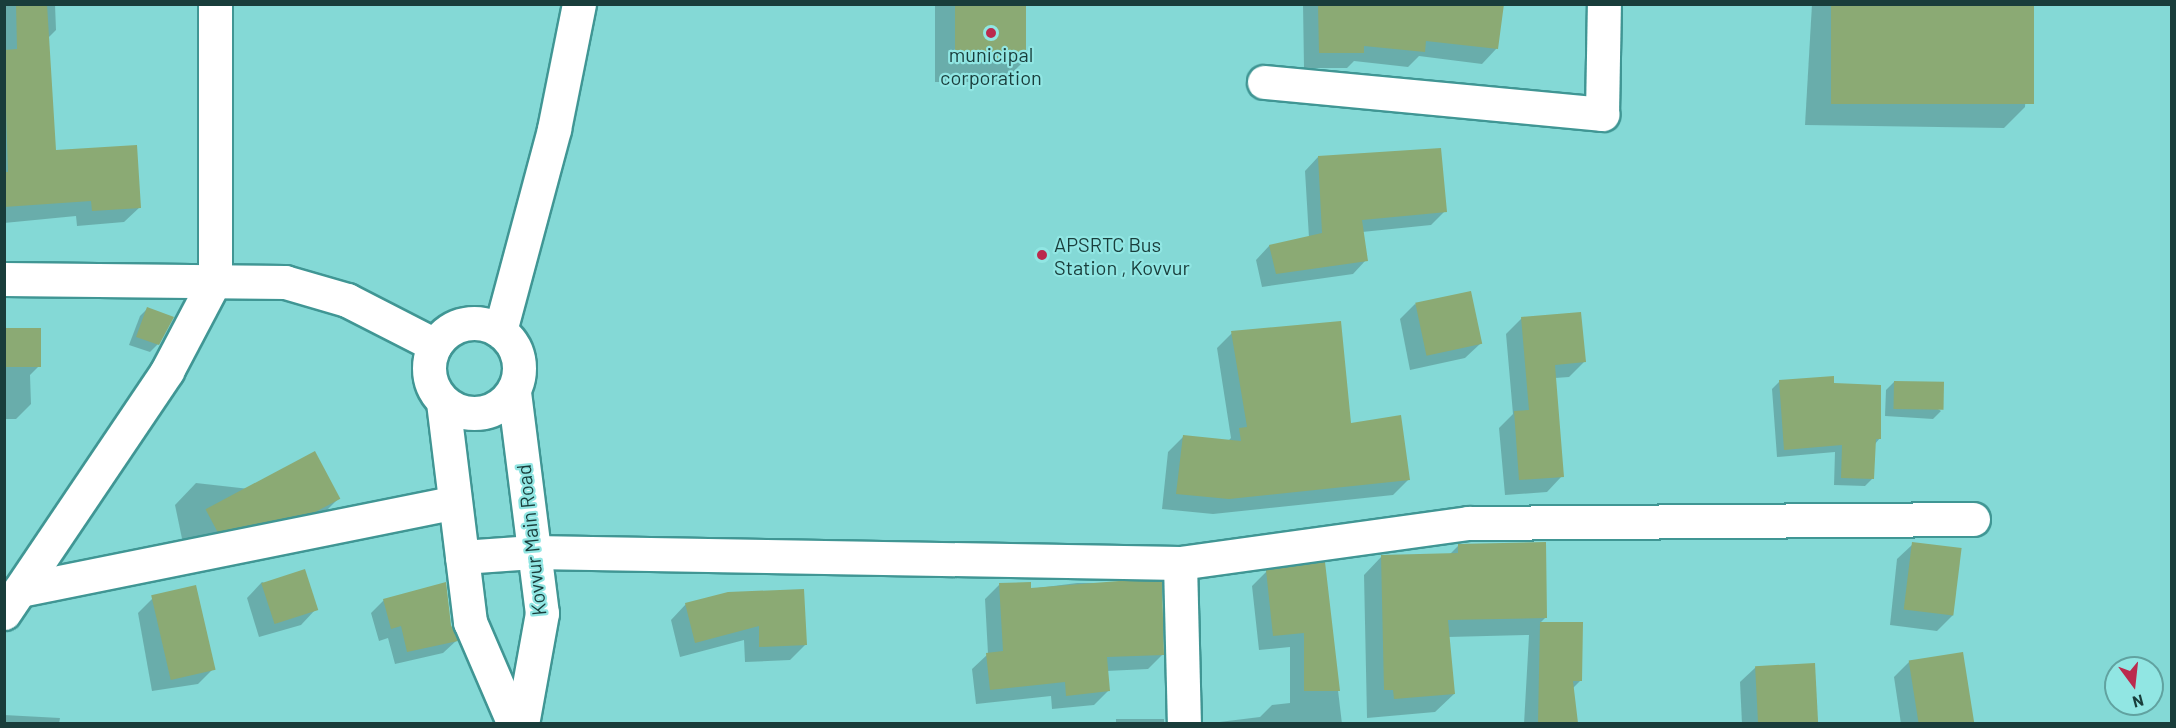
<!DOCTYPE html>
<style>
body{margin:0}
#map{position:relative;width:2176px;height:728px;overflow:hidden;background:#84d9d6;font-family:Barlow,sans-serif}
div>[style]{position:absolute}
.shadow>*{inset:0;background:#0003;transform-origin:0 0}
.building>*{inset:0;background:#8baa74;transform-origin:0 0}
.roads{filter:drop-shadow(2px 0 #409694) drop-shadow(-2px 0 #409694) drop-shadow(0 2px #409694) drop-shadow(0 -2px #409694)}
.minor>*{height:33px;margin:-16.5px;padding:0 16.5px;transform-origin:16.5px;border-radius:16.5px;background:#fff}
.tertiary>*{height:33px;margin:-16.5px;padding:0 16.5px;transform-origin:16.5px;border-radius:16.5px;background:#fff}
.secondary>*{height:33px;margin:-16.5px;padding:0 16.5px;transform-origin:16.5px;border-radius:16.5px;background:#fff}
.secondary>.ring{margin:-16.5px;padding:0;box-sizing:content-box;background:none;border:33px solid #fff;border-radius:50%}
.dots>*{width:16px;height:16px;translate:-50% -50%;box-sizing:border-box;border:3px solid #91e6e3;border-radius:50%}
span{translate:-50% -50%;white-space:nowrap;text-align:center;line-height:1.15;-webkit-text-stroke:4.5px #91e6e3;paint-order:stroke}
.poi-label{font-size:20px;color:#193d3b}
.left{translate:0 -50%;text-align:left}
.street-label{font-size:20px;color:#193d3b}
.frame{position:absolute;inset:0;border:6px solid #193d3b;pointer-events:none}
.north{position:absolute;left:2104px;top:656px;width:60px;height:60px;box-sizing:border-box;background:#91e6e3;border:2px solid #61a2a0;border-radius:50%;rotate:165deg;font-size:16px;font-weight:700;line-height:24px;text-align:center;color:#193d3b}
.north::after{content:'';display:block;margin:auto;width:21px;height:27px;background:#bb2a4d;clip-path:polygon(50% 0,100% 100%,50% 72%,0 100%)}
</style>
<div id="map">
<div class="shadow">
<div style="clip-path:polygon(4px 4px,55px 4px,56px 30px,48px 38px,55px 152px,140px 207px,124px 222px,77px 226px,76px 216px,4px 223px)"></div>
<div style="clip-path:polygon(935px 4px,1024px 4px,1024px 61px,1003px 82px,935px 82px)"></div>
<div style="clip-path:polygon(1303px 4px,1502px 4px,1497px 48px,1482px 64px,1419px 56px,1408px 67px,1354px 61px,1347px 68px,1304px 68px)"></div>
<div style="clip-path:polygon(1812px 4px,2032px 4px,2025px 107px,2004px 128px,1805px 125px)"></div>
<div style="clip-path:polygon(1318px 157px,1445px 211px,1431px 225px,1362px 232px,1366px 260px,1353px 274px,1262px 287px,1256px 260px,1269px 246px,1309px 238px,1305px 171px)"></div>
<div style="clip-path:polygon(1415px 304px,1481px 343px,1465px 358px,1410px 370px,1400px 319px)"></div>
<div style="clip-path:polygon(147px 309px,158px 344px,150px 352px,129px 345px,140px 316px)"></div>
<div style="clip-path:polygon(1522px 318px,1584px 362px,1569px 377px,1555px 378px,1562px 476px,1547px 492px,1505px 495px,1499px 428px,1513px 414px,1506px 334px)"></div>
<div style="clip-path:polygon(4px 330px,39px 366px,30px 375px,31px 404px,16px 419px,4px 419px)"></div>
<div style="clip-path:polygon(1232px 333px,1408px 480px,1393px 495px,1213px 514px,1162px 509px,1168px 452px,1183px 437px,1228px 441px,1231px 438px,1217px 348px)"></div>
<div style="clip-path:polygon(1780px 381px,1833px 385px,1880px 438px,1875px 444px,1873px 478px,1865px 486px,1834px 485px,1835px 452px,1777px 457px,1772px 389px)"></div>
<div style="clip-path:polygon(1894px 382px,1941px 411px,1933px 419px,1885px 416px,1886px 390px)"></div>
<div style="clip-path:polygon(196px 483px,338px 499px,317px 520px,185px 553px,175px 505px)"></div>
<div style="clip-path:polygon(1913px 544px,1953px 615px,1937px 631px,1890px 625px,1897px 559px)"></div>
<div style="clip-path:polygon(1458px 546px,1546px 617px,1540px 623px,1582px 624px,1581px 680px,1572px 689px,1576px 724px,1524px 724px,1529px 635px,1448px 637px,1454px 694px,1435px 712px,1367px 718px,1364px 575px,1382px 556px,1449px 555px)"></div>
<div style="clip-path:polygon(1323px 564px,1342px 724px,1203px 724px,1260px 717px,1272px 705px,1290px 703px,1290px 647px,1259px 650px,1252px 586px,1267px 571px)"></div>
<div style="clip-path:polygon(262px 582px,316px 609px,301px 625px,259px 637px,247px 598px)"></div>
<div style="clip-path:polygon(1077px 583px,1160px 583px,1162px 655px,1148px 669px,1106px 671px,1109px 690px,1094px 705px,1052px 709px,1051px 696px,976px 704px,972px 669px,988px 654px,985px 599px,999px 585px,1030px 589px)"></div>
<div style="clip-path:polygon(729px 594px,805px 645px,790px 660px,745px 662px,744px 640px,680px 657px,671px 620px,686px 604px)"></div>
<div style="clip-path:polygon(153px 598px,213px 669px,198px 684px,152px 691px,138px 613px)"></div>
<div style="clip-path:polygon(384px 600px,450px 625px,456px 641px,443px 653px,395px 664px,388px 638px,379px 641px,371px 613px)"></div>
<div style="clip-path:polygon(1962px 653px,1972px 724px,1901px 724px,1894px 677px,1909px 662px)"></div>
<div style="clip-path:polygon(1813px 664px,1816px 724px,1742px 724px,1740px 682px,1756px 667px)"></div>
<div style="clip-path:polygon(4px 715px,60px 718px,59px 724px,4px 724px)"></div>
<div style="left:1116px;top:719px;width:48px;height:6px"></div>
</div>
<div class="building">
<div style="clip-path:polygon(16px 4px,47px 4px,56px 150px,137px 145px,141px 208px,92px 211px,91px 201px,4px 207px,4px 172px,8px 172px,4px 50px,17px 49px)"></div>
<div style="left:955px;top:4px;width:71px;height:58px"></div>
<div style="clip-path:polygon(1318px 4px,1504px 4px,1498px 49px,1426px 41px,1425px 52px,1364px 46px,1364px 53px,1319px 53px)"></div>
<div style="left:1831px;top:4px;width:203px;height:100px"></div>
<div style="clip-path:polygon(1441px 148px,1447px 212px,1362px 220px,1368px 261px,1276px 274px,1269px 245px,1322px 233px,1318px 156px)"></div>
<div style="left:1471px;top:291px;width:54px;height:57px;rotate:78deg"></div>
<div style="clip-path:polygon(147px 307px,174px 317px,159px 345px,136px 337px)"></div>
<div style="clip-path:polygon(1581px 312px,1586px 362px,1555px 365px,1564px 477px,1519px 480px,1514px 411px,1529px 410px,1521px 317px)"></div>
<div style="clip-path:polygon(1341px 321px,1351px 423px,1401px 415px,1410px 480px,1229px 499px,1176px 494px,1183px 435px,1241px 441px,1239px 428px,1247px 427px,1231px 331px)"></div>
<div style="left:4px;top:328px;width:37px;height:39px"></div>
<div style="clip-path:polygon(1834px 376px,1834px 383px,1881px 385px,1881px 439px,1876px 439px,1874px 479px,1841px 478px,1842px 445px,1784px 450px,1779px 380px)"></div>
<div style="left:1894px;top:381px;width:50px;height:28px;rotate:1deg"></div>
<div style="left:315px;top:451px;width:54px;height:124px;rotate:62deg"></div>
<div style="clip-path:polygon(1546px 542px,1547px 618px,1448px 620px,1455px 694px,1394px 699px,1393px 690px,1384px 690px,1381px 555px,1458px 553px,1458px 544px)"></div>
<div style="left:1912px;top:542px;width:50px;height:68px;rotate:7deg"></div>
<div style="clip-path:polygon(1325px 562px,1340px 691px,1304px 691px,1304px 633px,1273px 636px,1266px 570px)"></div>
<div style="left:305px;top:569px;width:43px;height:46px;rotate:72deg"></div>
<div style="clip-path:polygon(1119px 581px,1162px 581px,1164px 655px,1107px 657px,1110px 691px,1066px 696px,1065px 682px,990px 690px,986px 653px,1003px 651px,999px 583px,1031px 582px,1031px 588px)"></div>
<div style="clip-path:polygon(446px 582px,451px 625px,458px 641px,407px 652px,401px 626px,391px 629px,383px 599px)"></div>
<div style="left:196px;top:585px;width:87px;height:46px;rotate:77deg"></div>
<div style="clip-path:polygon(804px 589px,807px 645px,759px 647px,759px 626px,695px 643px,685px 603px,728px 592px)"></div>
<div style="clip-path:polygon(1540px 622px,1583px 622px,1582px 681px,1573px 681px,1578px 723px,1538px 723px)"></div>
<div style="left:1963px;top:652px;width:72px;height:55px;rotate:81deg"></div>
<div style="left:1815px;top:663px;width:60px;height:60px;rotate:87deg"></div>
</div>
<div class="roads">
<div class="minor">
<div style="left:1264px;top:82px;width:340px;rotate:5.4deg"></div>
<div style="left:1602px;top:114px;width:110px;rotate:-89deg"></div>
<div style="left:462px;top:557px;width:71px;rotate:-4deg"></div>
<div style="left:533px;top:552px;width:647px;rotate:0.97deg"></div>
<div style="left:1180px;top:563px;width:291px;rotate:-7.9deg"></div>
<div style="left:1468px;top:523px;width:505px;rotate:-0.45deg"></div>
<div style="left:1180px;top:563px;width:161px;rotate:88.6deg"></div>
<div style="left:20px;top:590px;width:442px;rotate:-11.4deg"></div>
<div style="left:4px;top:613px;width:292px;rotate:-56deg"></div>
<div style="left:167px;top:371px;width:103px;rotate:-62.2deg"></div>
</div>
<div class="tertiary">
<div style="left:215px;top:4px;width:276px;rotate:90deg"></div>
<div style="left:514px;top:392px;width:223px;rotate:82.8deg"></div>
<div style="left:542px;top:613px;width:113px;rotate:100.2deg"></div>
<div style="left:443px;top:402px;width:222px;rotate:83deg"></div>
<div style="left:470px;top:622px;width:111px;rotate:66.7deg"></div>
</div>
<div class="secondary">
<div style="left:4px;top:279px;width:281px;rotate:0.6deg"></div>
<div style="left:285px;top:282px;width:65px;rotate:16.2deg"></div>
<div style="left:347px;top:300px;width:99px;rotate:27.1deg"></div>
<div class="ring" style="left:429px;top:323px;width:57px;height:57px"></div>
<div style="left:500px;top:331px;width:209px;rotate:-75deg"></div>
<div style="left:554px;top:129px;width:127px;rotate:-78.7deg"></div>
</div>
</div>
<div class="dots">
<div style="left:991px;top:33px;background:#bb2a4d"></div>
<div style="left:1042px;top:255px;background:#bb2a4d"></div>
</div>
<div class="poi-label">
<span style="left:991px;top:66px">municipal<br>corporation</span>
<span class="left" style="left:1054px;top:256px">APSRTC Bus<br>Station , Kovvur</span>
</div>
<div class="street-label">
<span style="left:531px;top:540px;rotate:-96deg">Kovvur Main Road</span>
</div>
<div class="frame"></div>
<div class="north">N</div>
</div>
